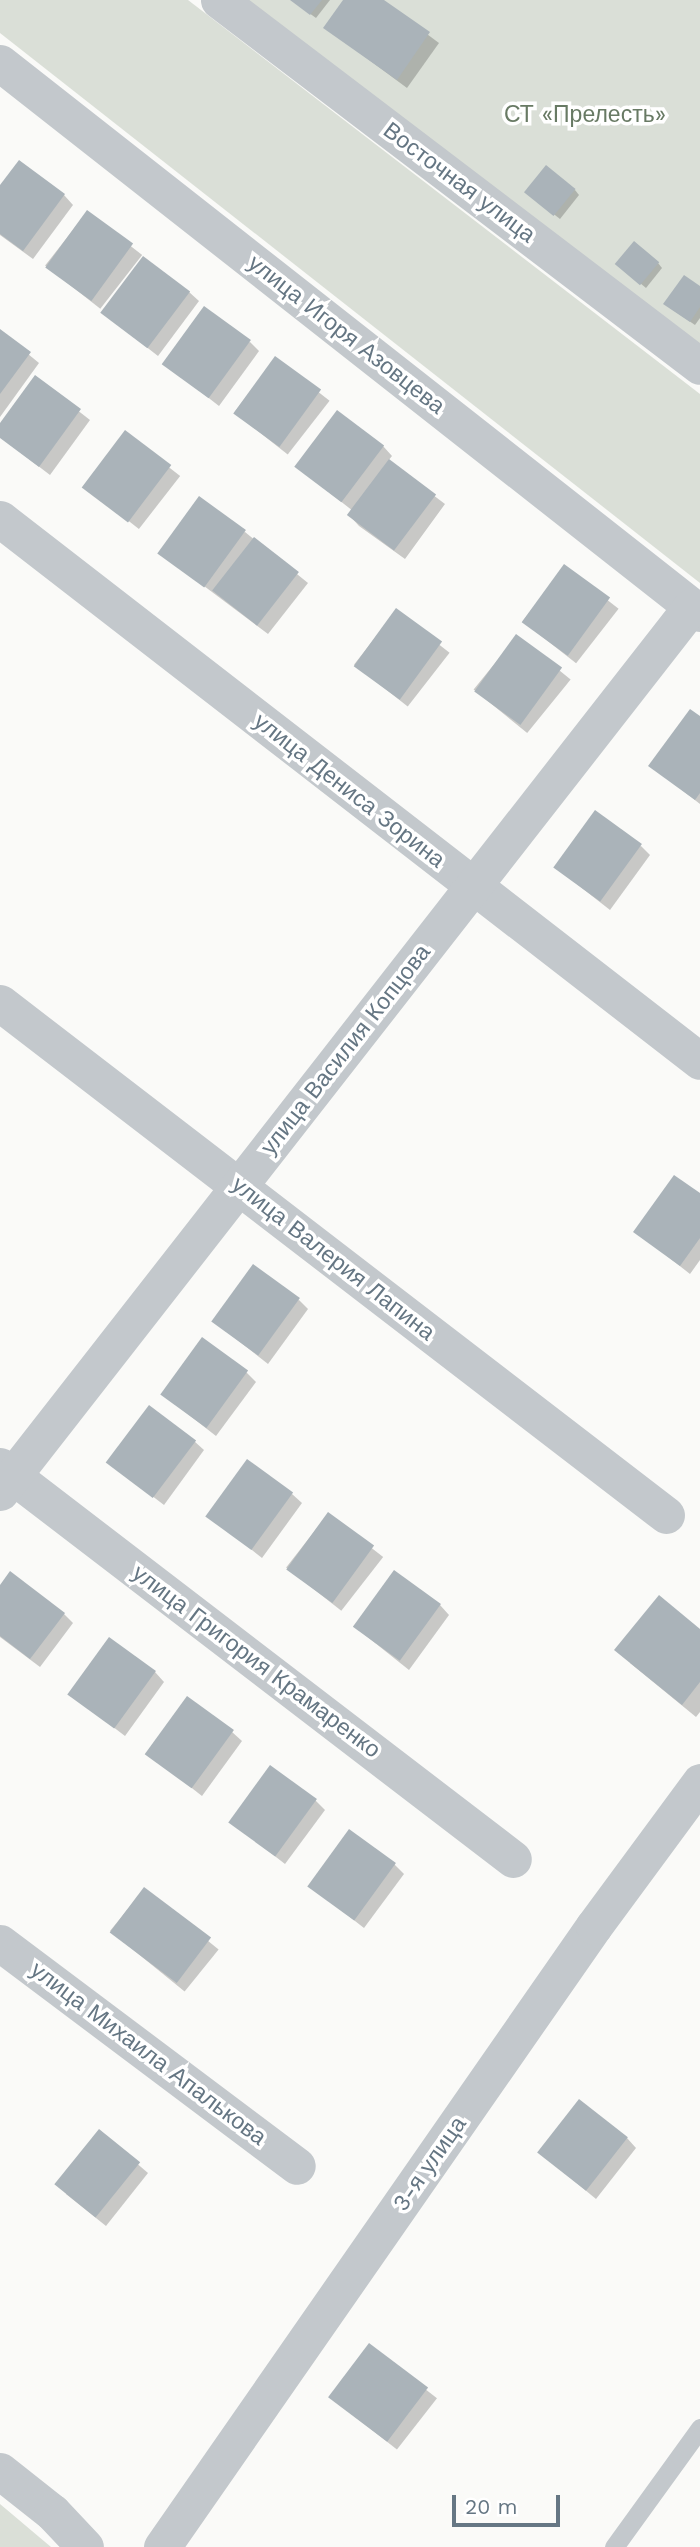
<!DOCTYPE html>
<meta charset="utf-8">
<style>
body{margin:0}
#map{position:relative;width:700px;height:2547px;overflow:hidden;background:#fafaf8;font-family:"Work Sans",sans-serif}
div>[style]{position:absolute}
.green>*{inset:0;background:#dadfd7}
.shadow>*{inset:0;background:#0003;transform-origin:0 0}
.building>*{inset:0;background:#aab3b9;transform-origin:0 0}
.service>*{height:19px;margin:-9.5px;padding:0 9.5px;transform-origin:9.5px;border-radius:9.5px;background:#c3c8cc}
.minor>*{height:37px;margin:-18.5px;padding:0 18.5px;transform-origin:18.5px;border-radius:18.5px;background:#c3c8cc}
span{translate:-50% -50%;white-space:nowrap;text-align:center;line-height:1.15;-webkit-text-stroke:7px #fff;paint-order:stroke}
.park-label{font-size:23px;color:#687a64}
.street-label{font-size:23px;color:#657683}
.scale{position:absolute;left:452px;top:2495px;width:108px;height:32px;box-sizing:border-box;border:4px solid #657683;border-top:0;padding-left:9px;font-size:21px;line-height:24px;white-space:nowrap;color:#657683;-webkit-text-stroke:5px #fff;paint-order:stroke}
</style>
<div id="map">
<div class="green">
<div style="clip-path:polygon(0 0,188px 0,700px 394px,700px 583px,0 33px)"></div>
<div style="clip-path:polygon(242px 0,700px 0,700px 346px)"></div>
<div style="clip-path:polygon(0 2504px,51px 2547px,0 2547px)"></div>
</div>
<div class="shadow">
<div style="clip-path:polygon(291px 0,330px 0,316px 18px)"></div>
<div style="clip-path:polygon(345px 0,381px 0,439px 43px,407px 88px,326px 28px)"></div>
<div style="clip-path:polygon(0 188px,64px 195px,73px 205px,33px 259px,0 235px)"></div>
<div style="clip-path:polygon(575px 190px,579px 195px,560px 219px,531px 196px)"></div>
<div style="left:87px;top:212px;width:70px;height:68px;rotate:38deg"></div>
<div style="clip-path:polygon(658px 263px,662px 268px,646px 288px,622px 268px)"></div>
<div style="clip-path:polygon(700px 288px,700px 318px,695px 325px,670px 308px)"></div>
<div style="clip-path:polygon(189px 292px,199px 301px,158px 356px,104px 314px)"></div>
<div style="clip-path:polygon(0 331px,39px 363px,0 417px)"></div>
<div style="clip-path:polygon(250px 342px,259px 351px,219px 406px,165px 364px)"></div>
<div style="left:276px;top:359px;width:68px;height:68px;rotate:38deg"></div>
<div style="clip-path:polygon(36px 378px,90px 420px,50px 475px,0 437px,0 426px)"></div>
<div style="left:125px;top:433px;width:70px;height:67px;rotate:38deg"></div>
<div style="clip-path:polygon(383px 446px,392px 456px,388px 461px,445px 504px,405px 559px,359px 526px,350px 516px,353px 511px,298px 468px)"></div>
<div style="clip-path:polygon(245px 532px,308px 583px,268px 634px,160px 553px)"></div>
<div style="left:565px;top:567px;width:68px;height:69px;rotate:38deg"></div>
<div style="left:396px;top:611px;width:68px;height:68px;rotate:38deg"></div>
<div style="left:517px;top:636px;width:69px;height:69px;rotate:39deg"></div>
<div style="clip-path:polygon(700px 718px,700px 804px,651px 766px)"></div>
<div style="clip-path:polygon(641px 846px,650px 855px,610px 910px,555px 867px)"></div>
<div style="clip-path:polygon(700px 1196px,700px 1260px,690px 1274px,635px 1231px)"></div>
<div style="clip-path:polygon(299px 1300px,308px 1309px,268px 1364px,213px 1321px)"></div>
<div style="clip-path:polygon(246px 1372px,256px 1382px,216px 1436px,162px 1394px)"></div>
<div style="clip-path:polygon(194px 1441px,204px 1450px,164px 1505px,109px 1463px)"></div>
<div style="clip-path:polygon(292px 1494px,302px 1503px,262px 1558px,208px 1515px)"></div>
<div style="left:328px;top:1514px;width:70px;height:68px;rotate:38deg"></div>
<div style="clip-path:polygon(0 1587px,64px 1614px,73px 1623px,40px 1667px,0 1637px)"></div>
<div style="clip-path:polygon(440px 1605px,449px 1615px,409px 1670px,355px 1627px)"></div>
<div style="clip-path:polygon(700px 1631px,700px 1712px,696px 1717px,630px 1663px)"></div>
<div style="clip-path:polygon(155px 1672px,164px 1682px,125px 1736px,70px 1694px)"></div>
<div style="clip-path:polygon(232px 1732px,242px 1741px,202px 1796px,147px 1753px)"></div>
<div style="clip-path:polygon(315px 1800px,325px 1810px,285px 1864px,231px 1822px)"></div>
<div style="clip-path:polygon(394px 1864px,404px 1874px,364px 1928px,310px 1886px)"></div>
<div style="left:144px;top:1889px;width:96px;height:54px;rotate:39deg"></div>
<div style="clip-path:polygon(99px 2131px,148px 2173px,106px 2226px,66px 2194px)"></div>
<div style="clip-path:polygon(627px 2138px,636px 2148px,596px 2199px,539px 2152px)"></div>
<div style="left:370px;top:2346px;width:85px;height:65px;rotate:38deg"></div>
</div>
<div class="building">
<div style="clip-path:polygon(290px 0,322px 0,310px 15px)"></div>
<div style="clip-path:polygon(343px 0,384px 0,430px 32px,397px 80px,323px 28px)"></div>
<div style="clip-path:polygon(19px 160px,65px 194px,23px 251px,0 234px,0 185px)"></div>
<div style="left:546px;top:165px;width:38px;height:35px;rotate:39deg"></div>
<div style="left:87px;top:210px;width:57px;height:71px;rotate:36deg"></div>
<div style="left:634px;top:241px;width:33px;height:30px;rotate:40deg"></div>
<div style="left:143px;top:256px;width:59px;height:71px;rotate:37deg"></div>
<div style="clip-path:polygon(684px 275px,700px 286px,700px 307px,690px 322px,663px 304px)"></div>
<div style="left:204px;top:306px;width:58px;height:72px;rotate:36deg"></div>
<div style="clip-path:polygon(0 329px,31px 352px,0 394px)"></div>
<div style="left:275px;top:356px;width:57px;height:71px;rotate:36deg"></div>
<div style="clip-path:polygon(35px 375px,81px 409px,39px 467px,0 438px,0 423px)"></div>
<div style="left:337px;top:410px;width:59px;height:71px;rotate:37deg"></div>
<div style="left:125px;top:430px;width:58px;height:72px;rotate:37deg"></div>
<div style="left:389px;top:459px;width:59px;height:70px;rotate:37deg"></div>
<div style="left:199px;top:496px;width:58px;height:71px;rotate:36deg"></div>
<div style="left:254px;top:537px;width:57px;height:68px;rotate:38deg"></div>
<div style="left:564px;top:564px;width:57px;height:72px;rotate:36deg"></div>
<div style="left:396px;top:608px;width:57px;height:72px;rotate:36deg"></div>
<div style="left:516px;top:634px;width:57px;height:71px;rotate:36deg"></div>
<div style="clip-path:polygon(690px 709px,700px 716px,700px 793px,695px 800px,648px 766px)"></div>
<div style="left:595px;top:810px;width:58px;height:71px;rotate:36deg"></div>
<div style="clip-path:polygon(674px 1175px,700px 1193px,700px 1238px,680px 1266px,633px 1232px)"></div>
<div style="left:253px;top:1264px;width:58px;height:71px;rotate:36deg"></div>
<div style="left:202px;top:1337px;width:57px;height:71px;rotate:36deg"></div>
<div style="left:149px;top:1405px;width:59px;height:72px;rotate:37deg"></div>
<div style="left:247px;top:1459px;width:57px;height:71px;rotate:36deg"></div>
<div style="left:328px;top:1512px;width:57px;height:71px;rotate:36deg"></div>
<div style="left:394px;top:1570px;width:58px;height:70px;rotate:36deg"></div>
<div style="clip-path:polygon(10px 1571px,65px 1613px,30px 1659px,0 1636px,0 1585px)"></div>
<div style="clip-path:polygon(659px 1595px,700px 1629px,700px 1682px,682px 1705px,614px 1650px)"></div>
<div style="left:109px;top:1637px;width:58px;height:71px;rotate:36deg"></div>
<div style="left:187px;top:1696px;width:58px;height:72px;rotate:36deg"></div>
<div style="left:270px;top:1765px;width:58px;height:71px;rotate:36deg"></div>
<div style="left:349px;top:1829px;width:58px;height:71px;rotate:36deg"></div>
<div style="left:144px;top:1887px;width:84px;height:57px;rotate:37deg"></div>
<div style="left:579px;top:2099px;width:62px;height:68px;rotate:38deg"></div>
<div style="left:99px;top:2129px;width:53px;height:71px;rotate:39deg"></div>
<div style="left:369px;top:2343px;width:74px;height:68px;rotate:37deg"></div>
</div>
<div class="service">
<div style="left:614px;top:2547px;width:147px;rotate:-54.1deg"></div>
</div>
<div class="minor">
<div style="left:219px;top:0;width:604px;rotate:37.27deg"></div>
<div style="left:0;top:63px;width:890px;rotate:38.16deg"></div>
<div style="left:0;top:519px;width:885px;rotate:37.75deg"></div>
<div style="left:0;top:1003px;width:840px;rotate:37.55deg"></div>
<div style="left:0;top:1466px;width:646px;rotate:37.46deg"></div>
<div style="left:0;top:1492px;width:1123px;rotate:-52.02deg"></div>
<div style="left:0;top:1943px;width:371px;rotate:36.9deg"></div>
<div style="left:0;top:2471px;width:66px;rotate:38.3deg"></div>
<div style="left:52px;top:2512px;width:48px;rotate:46.7deg"></div>
<div style="left:162px;top:2547px;width:756px;rotate:-55.18deg"></div>
<div style="left:594px;top:1926px;width:179px;rotate:-53.6deg"></div>
</div>
<div class="park-label">
<span style="left:585px;top:115px">СТ «Прелесть»</span>
</div>
<div class="street-label">
<span style="left:459px;top:183px;rotate:37deg">Восточная улица</span>
<span style="left:346px;top:335px;rotate:38deg">улица Игоря Азовцева</span>
<span style="left:349px;top:791px;rotate:38deg">улица Дениса Зорина</span>
<span style="left:346px;top:1050px;rotate:-52deg">улица Василия Копцова</span>
<span style="left:333px;top:1259px;rotate:38deg">улица Валерия Лапина</span>
<span style="left:256px;top:1662px;rotate:37deg">улица Григория Крамаренко</span>
<span style="left:148px;top:2054px;rotate:37deg">улица Михаила Апалькова</span>
<span style="left:430px;top:2164px;rotate:-55deg">3-я улица</span>
</div>
<div class="scale">20 m</div>
</div>
